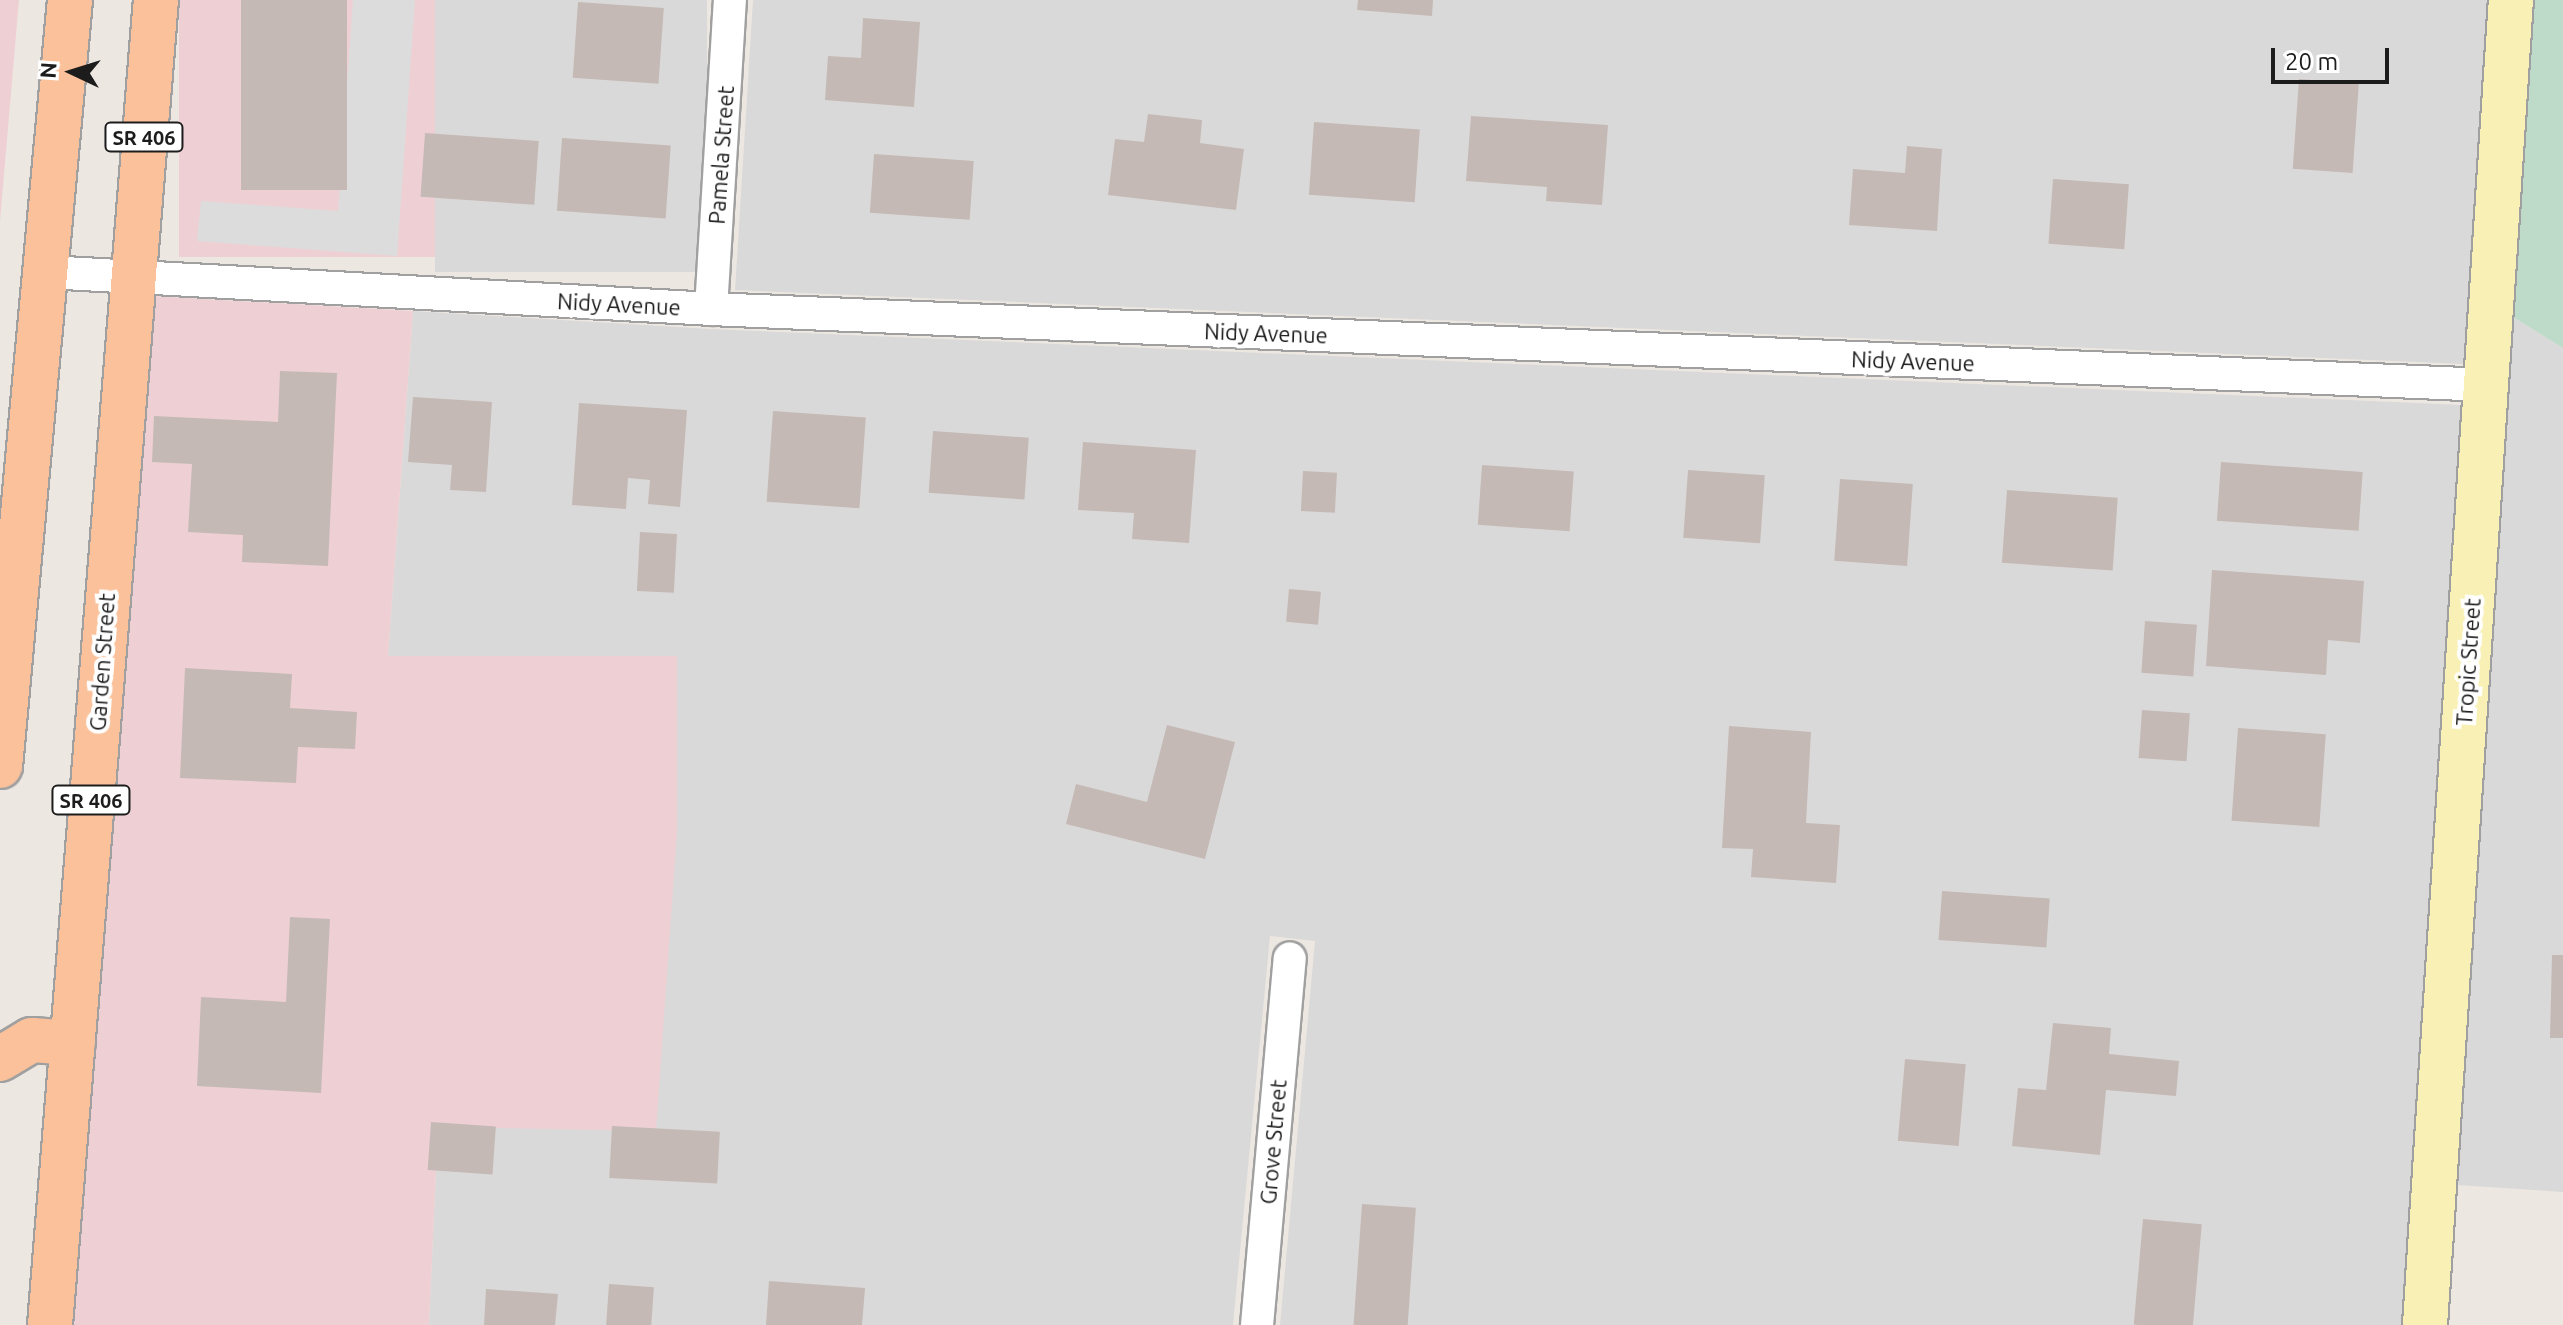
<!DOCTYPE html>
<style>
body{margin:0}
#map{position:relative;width:2563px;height:1325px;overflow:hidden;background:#ede7e1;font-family:Ubuntu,sans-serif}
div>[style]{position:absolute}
.residential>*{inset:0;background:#dad9d9;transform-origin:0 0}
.commercial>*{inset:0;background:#eed0d4;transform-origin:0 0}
.wetland>*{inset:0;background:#bedbc9}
.parking>*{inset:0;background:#dcdcdc}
.building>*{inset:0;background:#c4b9b5;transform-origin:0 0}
.roads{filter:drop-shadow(2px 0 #a0a0a0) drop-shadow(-2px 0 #a0a0a0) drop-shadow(0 2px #a0a0a0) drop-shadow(0 -2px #a0a0a0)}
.street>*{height:32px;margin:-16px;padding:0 16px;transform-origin:16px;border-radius:16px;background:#fff}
.secondary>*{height:44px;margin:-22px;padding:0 22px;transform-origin:22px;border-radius:22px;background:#f8f0b5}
.primary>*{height:44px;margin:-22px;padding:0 22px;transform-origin:22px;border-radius:22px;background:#fac19a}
span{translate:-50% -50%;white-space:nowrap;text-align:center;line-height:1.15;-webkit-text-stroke:8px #fff;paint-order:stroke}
.shield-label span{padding:2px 6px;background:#fff;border:2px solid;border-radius:6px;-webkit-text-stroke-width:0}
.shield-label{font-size:20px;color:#1c1c1c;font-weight:700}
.street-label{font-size:22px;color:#1c1c1c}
.north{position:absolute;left:32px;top:32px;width:80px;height:80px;-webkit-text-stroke:6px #fff;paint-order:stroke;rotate:274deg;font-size:22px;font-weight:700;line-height:32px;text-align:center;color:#1c1c1c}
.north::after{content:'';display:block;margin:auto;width:28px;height:36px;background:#1c1c1c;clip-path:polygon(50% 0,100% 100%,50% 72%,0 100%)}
.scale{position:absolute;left:2271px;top:48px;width:118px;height:36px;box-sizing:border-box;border:4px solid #1c1c1c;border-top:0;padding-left:10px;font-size:24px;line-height:28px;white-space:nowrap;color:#1c1c1c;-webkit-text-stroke:6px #fff;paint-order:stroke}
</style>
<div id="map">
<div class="residential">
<div style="left:435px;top:0;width:272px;height:272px"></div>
<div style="clip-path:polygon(753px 0,2488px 0,2464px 364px,735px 290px)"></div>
<div style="clip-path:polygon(413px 311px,710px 329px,2462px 405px,2402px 1325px,1280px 1325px,1315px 941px,1270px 936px,1233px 1325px,429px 1325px,438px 1126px,388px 656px)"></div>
<div style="clip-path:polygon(2513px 317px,2563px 348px,2563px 1192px,2457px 1185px)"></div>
</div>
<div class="commercial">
<div style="clip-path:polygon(0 0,19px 0,0 221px)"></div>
<div style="left:179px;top:0;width:256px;height:257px"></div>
<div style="clip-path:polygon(153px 296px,413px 311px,388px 656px,677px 656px,677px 831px,656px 1131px,438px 1127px,429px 1325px,73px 1325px)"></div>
</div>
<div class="wetland">
<div style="clip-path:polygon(2534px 0,2563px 0,2563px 348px,2513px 317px)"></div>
</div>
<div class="parking">
<div style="clip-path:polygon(353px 0,415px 0,397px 256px,197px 241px,201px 201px,338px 211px)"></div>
</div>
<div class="building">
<div style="left:241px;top:0;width:106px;height:190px"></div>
<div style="clip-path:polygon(1358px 0,1433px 0,1432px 16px,1357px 10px)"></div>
<div style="left:578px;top:2px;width:86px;height:76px;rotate:4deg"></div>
<div style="clip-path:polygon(863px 18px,920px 22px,914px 107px,825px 100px,828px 56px,861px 58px)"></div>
<div style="left:2299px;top:79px;width:60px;height:90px;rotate:4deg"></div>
<div style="clip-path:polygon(1148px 114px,1202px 120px,1200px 143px,1244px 149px,1236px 210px,1108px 195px,1115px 139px,1144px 142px)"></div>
<div style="clip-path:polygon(1471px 116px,1608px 125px,1602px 205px,1546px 201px,1547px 187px,1466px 181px)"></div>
<div style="left:1314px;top:122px;width:106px;height:73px;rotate:4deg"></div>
<div style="left:425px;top:133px;width:114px;height:64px;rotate:4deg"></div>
<div style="left:562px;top:138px;width:109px;height:73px;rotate:4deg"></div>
<div style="clip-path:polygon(1907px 146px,1942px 149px,1937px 231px,1849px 225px,1853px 169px,1905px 173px)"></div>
<div style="left:874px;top:154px;width:100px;height:59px;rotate:4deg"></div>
<div style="left:2053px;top:179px;width:76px;height:65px;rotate:4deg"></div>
<div style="clip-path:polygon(280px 371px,337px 373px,328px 566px,242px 562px,243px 535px,188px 532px,192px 464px,152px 462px,154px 416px,278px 422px)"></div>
<div style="clip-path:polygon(413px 397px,492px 402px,486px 492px,450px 490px,452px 465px,408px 462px)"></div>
<div style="clip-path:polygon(579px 403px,687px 410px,680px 507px,648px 504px,650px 480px,628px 478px,626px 509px,572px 505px)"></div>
<div style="left:773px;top:411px;width:93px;height:91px;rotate:4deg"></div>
<div style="left:933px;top:431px;width:96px;height:62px;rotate:4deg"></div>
<div style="clip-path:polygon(1083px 442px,1196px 450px,1189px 543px,1132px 539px,1134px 513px,1078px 510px)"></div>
<div style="left:2221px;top:462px;width:142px;height:59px;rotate:4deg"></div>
<div style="left:1482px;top:465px;width:92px;height:60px;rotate:4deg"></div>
<div style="left:1688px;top:470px;width:77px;height:68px;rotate:4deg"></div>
<div style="left:1303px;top:471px;width:34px;height:40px;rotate:3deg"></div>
<div style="left:1840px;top:479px;width:73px;height:82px;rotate:4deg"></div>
<div style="left:2007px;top:490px;width:111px;height:73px;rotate:4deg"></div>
<div style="left:640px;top:532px;width:37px;height:59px;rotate:3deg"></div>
<div style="clip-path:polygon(2212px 570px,2364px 581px,2360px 643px,2328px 640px,2326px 675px,2206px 666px)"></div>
<div style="left:1289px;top:589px;width:32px;height:33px;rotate:5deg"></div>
<div style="left:2145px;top:621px;width:52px;height:52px;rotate:4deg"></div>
<div style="clip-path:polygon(185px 668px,292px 674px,290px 708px,357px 712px,355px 749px,298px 747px,296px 783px,180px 778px)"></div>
<div style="left:2142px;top:710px;width:48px;height:48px;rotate:4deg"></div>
<div style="clip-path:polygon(1167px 725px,1235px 742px,1205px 859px,1066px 824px,1076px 784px,1147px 802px)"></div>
<div style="clip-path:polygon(1729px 726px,1811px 732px,1806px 823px,1840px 825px,1836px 883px,1751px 877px,1753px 849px,1722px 848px)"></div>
<div style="left:2238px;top:728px;width:88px;height:93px;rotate:4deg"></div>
<div style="left:1942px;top:891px;width:108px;height:49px;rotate:4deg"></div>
<div style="clip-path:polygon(290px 917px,330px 919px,321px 1093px,197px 1086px,201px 997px,286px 1002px)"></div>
<div style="clip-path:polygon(2552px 955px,2563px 955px,2563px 1038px,2550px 1038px)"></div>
<div style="clip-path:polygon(2053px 1023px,2111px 1028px,2109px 1054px,2179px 1061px,2176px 1096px,2106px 1090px,2100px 1155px,2012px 1146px,2018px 1088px,2046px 1090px)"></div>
<div style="left:1905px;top:1059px;width:61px;height:82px;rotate:5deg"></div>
<div style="left:431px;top:1122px;width:65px;height:48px;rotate:4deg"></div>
<div style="left:612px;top:1126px;width:108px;height:52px;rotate:3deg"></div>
<div style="left:1362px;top:1204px;width:54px;height:121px;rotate:4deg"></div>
<div style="left:2143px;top:1219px;width:59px;height:106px;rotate:5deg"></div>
<div style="clip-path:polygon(769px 1281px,865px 1288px,862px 1325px,766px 1325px)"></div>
<div style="left:609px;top:1284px;width:45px;height:41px;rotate:4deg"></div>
<div style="clip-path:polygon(486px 1289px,558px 1294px,555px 1325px,484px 1325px)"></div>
</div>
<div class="roads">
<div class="street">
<div style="left:46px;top:272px;width:666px;rotate:3.18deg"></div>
<div style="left:711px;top:309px;width:1777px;rotate:2.45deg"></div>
<div style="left:711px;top:309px;width:310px;rotate:-86.5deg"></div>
<div style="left:1257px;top:1325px;width:368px;rotate:-84.9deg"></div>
</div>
<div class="secondary">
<div style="left:2425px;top:1325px;width:1328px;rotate:-86.29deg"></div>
</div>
<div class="primary">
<div style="left:0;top:766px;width:769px;rotate:-84.78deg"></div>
<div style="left:0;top:1059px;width:37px;rotate:-31deg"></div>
<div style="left:32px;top:1040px;width:41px;rotate:4.2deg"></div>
<div style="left:50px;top:1325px;width:1329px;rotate:-85.43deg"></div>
</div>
</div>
<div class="shield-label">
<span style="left:144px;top:137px">SR 406</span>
<span style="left:91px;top:800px">SR 406</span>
</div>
<div class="street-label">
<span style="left:721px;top:155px;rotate:-86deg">Pamela Street</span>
<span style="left:619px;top:304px;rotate:3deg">Nidy Avenue</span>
<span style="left:1266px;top:333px;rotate:2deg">Nidy Avenue</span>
<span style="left:1913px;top:361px;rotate:2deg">Nidy Avenue</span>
<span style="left:102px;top:662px;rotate:-86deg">Garden Street</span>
<span style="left:2468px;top:662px;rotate:-86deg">Tropic Street</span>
<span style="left:1273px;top:1142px;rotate:-85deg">Grove Street</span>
</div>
<div class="north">N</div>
<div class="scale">20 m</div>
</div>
